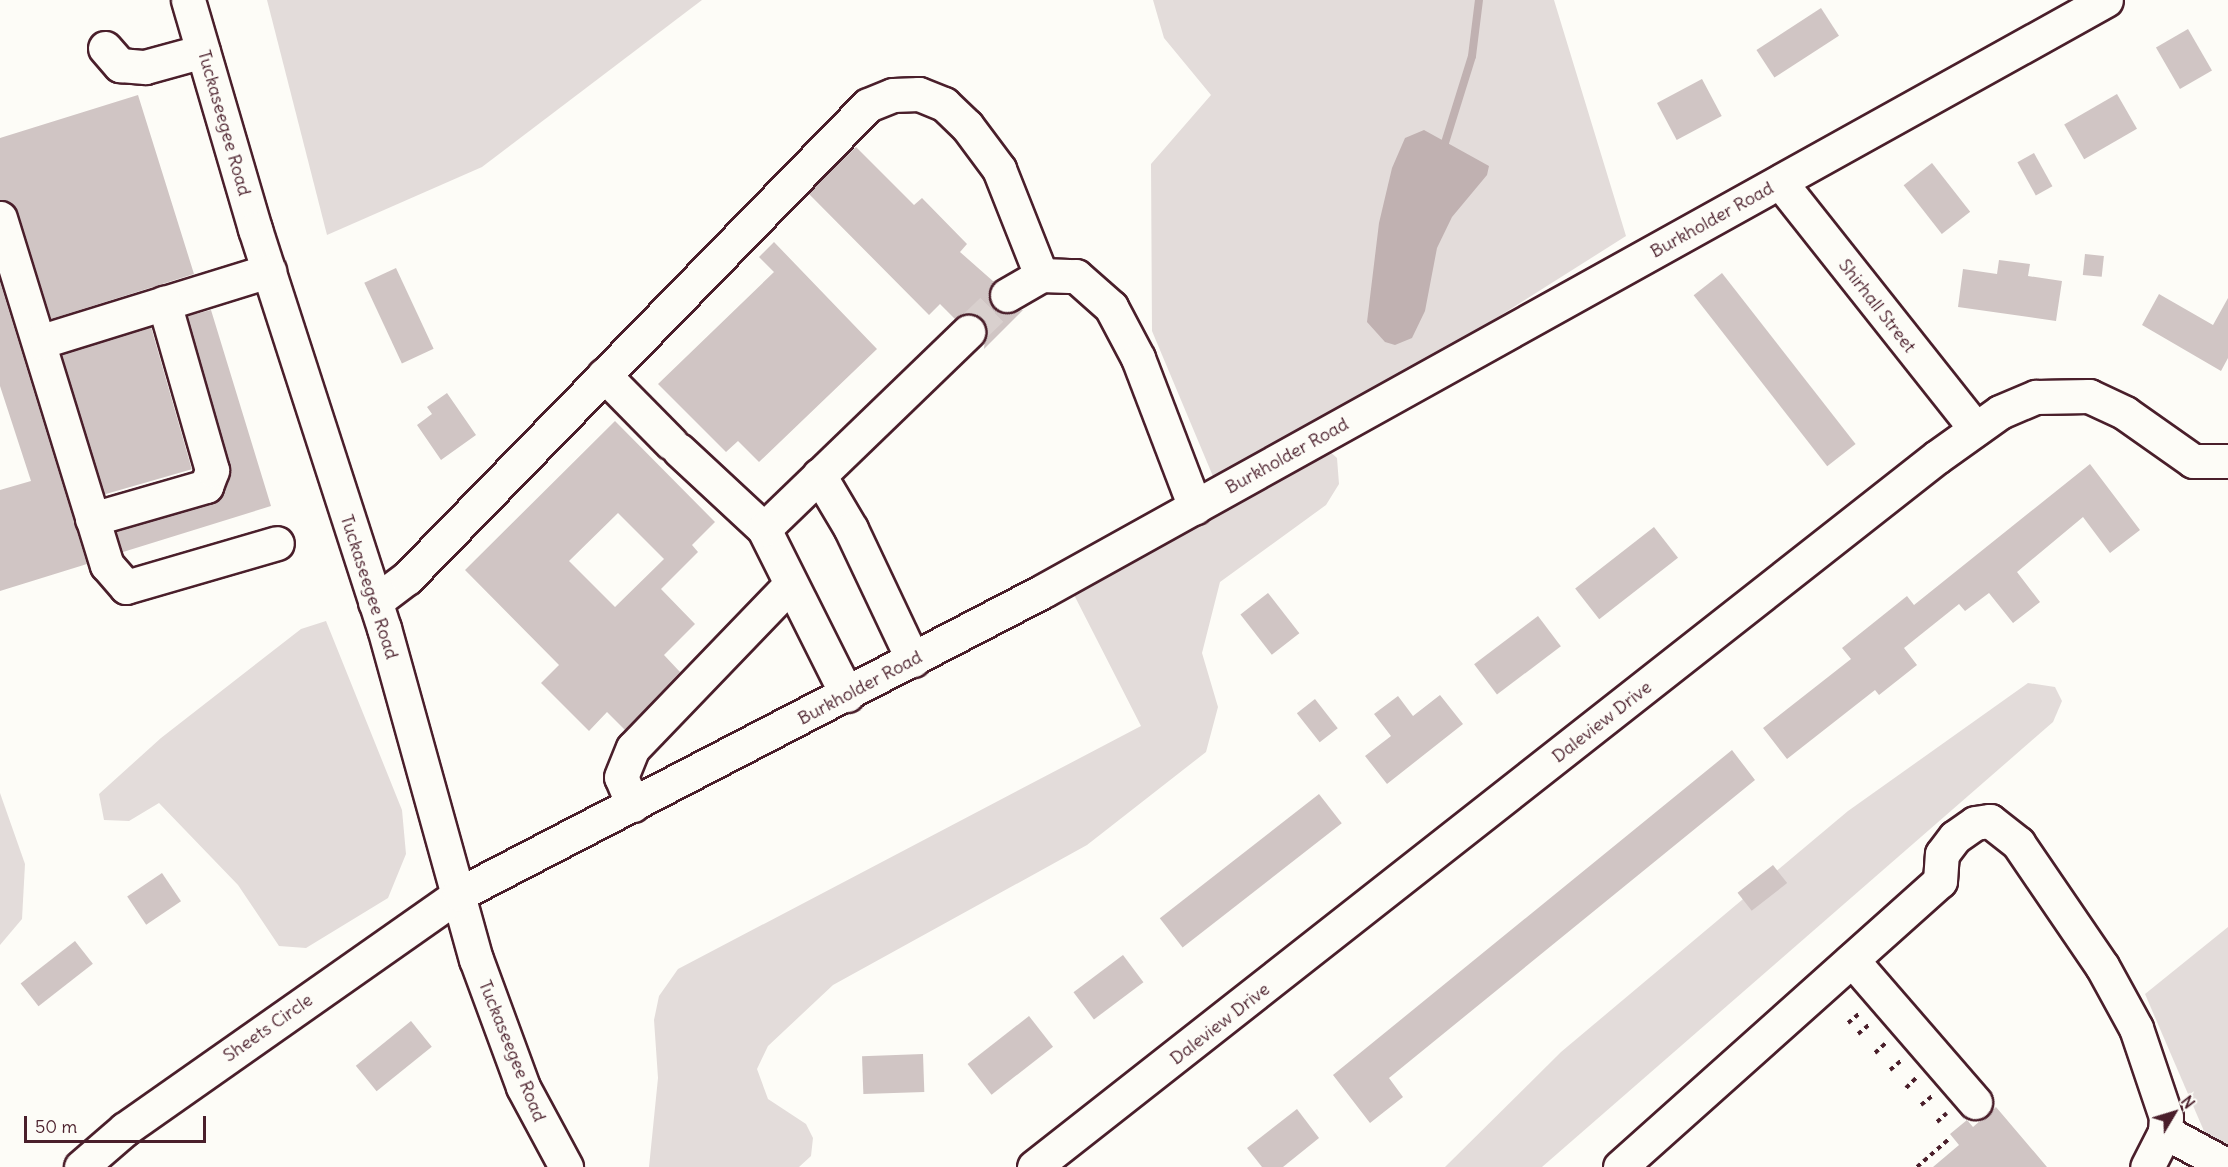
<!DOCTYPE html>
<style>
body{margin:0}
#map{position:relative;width:2228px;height:1167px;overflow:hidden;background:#fdfcf7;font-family:Delius,sans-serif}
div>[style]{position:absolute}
.green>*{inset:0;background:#e3dcda}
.water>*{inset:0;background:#c0b1b1}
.stream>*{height:8px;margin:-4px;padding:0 4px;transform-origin:4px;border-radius:4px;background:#c0b1b1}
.building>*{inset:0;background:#d0c5c4;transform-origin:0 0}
.minor-tunnel>*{height:33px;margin-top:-16.5px;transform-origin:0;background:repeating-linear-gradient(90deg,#d9d0ce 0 33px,transparent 0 49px)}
.path>*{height:4px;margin-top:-2px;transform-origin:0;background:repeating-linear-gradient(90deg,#4a1f2b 0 4.5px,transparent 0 9px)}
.roads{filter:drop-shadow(2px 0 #4a1f2b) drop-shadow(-2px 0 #4a1f2b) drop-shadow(0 2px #4a1f2b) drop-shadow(0 -2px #4a1f2b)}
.minor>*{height:33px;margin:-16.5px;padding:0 16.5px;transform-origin:16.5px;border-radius:16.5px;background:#fdfcf7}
span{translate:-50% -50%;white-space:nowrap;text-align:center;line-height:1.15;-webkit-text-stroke:6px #fdfcf7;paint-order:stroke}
.street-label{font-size:18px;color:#4a1f2b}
.north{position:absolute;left:2144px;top:1083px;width:60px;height:60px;-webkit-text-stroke:4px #fdfcf7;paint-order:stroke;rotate:52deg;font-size:16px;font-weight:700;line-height:24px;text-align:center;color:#4a1f2b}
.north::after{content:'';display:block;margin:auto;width:21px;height:27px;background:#4a1f2b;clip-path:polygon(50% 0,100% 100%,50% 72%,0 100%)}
.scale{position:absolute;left:24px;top:1116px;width:182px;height:27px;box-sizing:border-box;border:3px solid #4a1f2b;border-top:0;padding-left:8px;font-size:18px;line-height:21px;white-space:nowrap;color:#4a1f2b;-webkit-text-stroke:4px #fdfcf7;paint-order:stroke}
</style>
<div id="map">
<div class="green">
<div style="clip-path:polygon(267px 0,702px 0,482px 167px,327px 235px)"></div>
<div style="clip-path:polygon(1153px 0,1554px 0,1626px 236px,1220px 493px,1152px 331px,1151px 164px,1211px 95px,1164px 38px)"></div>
<div style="clip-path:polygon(1327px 449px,1337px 458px,1339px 484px,1326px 505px,1220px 582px,1202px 653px,1218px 707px,1206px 752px,1087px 845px,833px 985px,768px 1046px,757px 1069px,768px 1099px,806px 1124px,813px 1138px,811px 1156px,799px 1167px,649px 1167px,658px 1078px,654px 1020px,659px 996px,678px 969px,1141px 726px,1071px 589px)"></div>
<div style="clip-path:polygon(326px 621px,402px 810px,406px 854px,388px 898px,306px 948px,279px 946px,238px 885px,159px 803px,129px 821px,104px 820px,99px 794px,161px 738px,301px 629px)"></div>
<div style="clip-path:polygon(2028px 683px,2055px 687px,2062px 701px,2053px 722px,1542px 1167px,1445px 1167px,1561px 1052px,1848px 811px)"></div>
<div style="clip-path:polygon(0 793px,25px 864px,22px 919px,0 945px)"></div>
<div style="clip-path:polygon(2228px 927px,2228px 1167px,2216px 1159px,2145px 994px)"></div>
</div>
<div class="water">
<div style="clip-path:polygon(1424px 130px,1489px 166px,1487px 175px,1452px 217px,1437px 248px,1425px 311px,1412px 338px,1395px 345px,1385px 342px,1367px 322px,1379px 223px,1392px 168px,1405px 138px)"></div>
</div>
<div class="stream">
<div style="left:1444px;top:146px;width:94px;rotate:-72.7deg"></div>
<div style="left:1472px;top:56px;width:56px;rotate:-82.9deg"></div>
</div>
<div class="building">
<div style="left:1821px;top:8px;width:33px;height:77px;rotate:57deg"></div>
<div style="left:2188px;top:29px;width:48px;height:37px;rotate:60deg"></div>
<div style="left:1702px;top:79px;width:42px;height:51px;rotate:62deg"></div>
<div style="left:2117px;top:94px;width:40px;height:61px;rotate:60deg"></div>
<div style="clip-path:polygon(138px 95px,194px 274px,51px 319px,18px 212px,12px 204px,0 200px,0 138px)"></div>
<div style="clip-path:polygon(856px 147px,914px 205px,922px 198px,967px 244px,960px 252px,994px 282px,988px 296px,997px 311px,1023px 310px,984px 349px,986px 328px,981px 319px,964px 314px,955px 319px,940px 304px,929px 315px,808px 193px)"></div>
<div style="left:2034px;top:153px;width:38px;height:19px;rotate:61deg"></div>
<div style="left:1932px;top:163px;width:62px;height:36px;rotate:52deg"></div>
<div style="clip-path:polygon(774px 242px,877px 349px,759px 462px,738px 441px,726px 452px,658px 384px,774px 272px,759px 257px)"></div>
<div style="left:2085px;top:254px;width:19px;height:21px;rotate:6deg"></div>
<div style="clip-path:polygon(1999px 260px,2030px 264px,2028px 276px,2062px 281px,2056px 321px,1958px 307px,1963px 269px,1997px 274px)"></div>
<div style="left:396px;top:268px;width:89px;height:35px;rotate:65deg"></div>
<div style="left:1722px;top:273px;width:217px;height:36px;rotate:52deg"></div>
<div style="clip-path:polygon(0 282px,87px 564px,0 591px,0 490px,31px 481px,0 386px)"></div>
<div style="clip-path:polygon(2159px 294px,2213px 325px,2228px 298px,2228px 358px,2221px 371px,2142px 325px)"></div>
<div style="clip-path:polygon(211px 310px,271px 506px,123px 552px,116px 531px,212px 504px,223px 493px,230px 477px,187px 316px)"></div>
<div style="left:151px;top:327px;width:148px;height:93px;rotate:74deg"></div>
<div style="clip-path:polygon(447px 393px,476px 435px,441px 460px,417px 425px,432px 414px,427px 407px)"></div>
<div style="clip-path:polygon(evenodd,615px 421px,715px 522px,692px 545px,698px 552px,661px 589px,695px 624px,664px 655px,680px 672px,625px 730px,607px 712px,589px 731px,541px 683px,559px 665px,465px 570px,615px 421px,618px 513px,664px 559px,615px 607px,569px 561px,618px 513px)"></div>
<div style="clip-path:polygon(2090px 464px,2140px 530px,2110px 553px,2083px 517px,2017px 572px,2040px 602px,2013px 623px,1989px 593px,1965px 611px,1959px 604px,1904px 648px,1917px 665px,1879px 695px,1875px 690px,1787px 759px,1763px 728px,1851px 659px,1842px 648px,1907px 596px,1914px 605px)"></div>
<div style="left:1654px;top:527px;width:39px;height:100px;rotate:52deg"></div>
<div style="left:1268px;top:593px;width:51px;height:35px;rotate:52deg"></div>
<div style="left:1538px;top:616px;width:38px;height:80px;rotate:53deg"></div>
<div style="clip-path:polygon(1440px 695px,1463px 724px,1387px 784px,1365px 756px,1391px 736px,1374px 714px,1398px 696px,1413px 716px)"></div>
<div style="left:1315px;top:699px;width:37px;height:23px;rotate:52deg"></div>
<div style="clip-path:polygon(1732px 750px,1755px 780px,1389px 1078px,1403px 1097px,1370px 1123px,1333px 1075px)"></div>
<div style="left:1319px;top:794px;width:37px;height:202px;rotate:52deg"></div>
<div style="left:1773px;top:865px;width:23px;height:45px;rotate:52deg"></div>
<div style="left:162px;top:873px;width:34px;height:42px;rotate:56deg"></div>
<div style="left:75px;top:941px;width:29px;height:69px;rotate:52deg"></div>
<div style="left:1123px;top:955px;width:34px;height:62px;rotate:53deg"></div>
<div style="left:1029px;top:1016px;width:39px;height:78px;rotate:52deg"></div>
<div style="left:411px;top:1021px;width:33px;height:71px;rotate:51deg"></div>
<div style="left:923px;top:1054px;width:38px;height:61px;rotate:88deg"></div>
<div style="clip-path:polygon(1996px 1107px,2047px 1167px,1933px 1167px,1959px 1145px,1950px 1134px,1967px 1120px,1973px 1127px)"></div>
<div style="clip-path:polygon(1297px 1109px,1319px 1138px,1283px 1167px,1262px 1167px,1247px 1148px)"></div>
</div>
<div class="minor-tunnel">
<div style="left:968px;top:332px;width:54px;rotate:-43.5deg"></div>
</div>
<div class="path">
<div style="left:1848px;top:1023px;width:17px;rotate:-40deg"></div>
<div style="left:1858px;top:1034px;width:17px;rotate:-40deg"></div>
<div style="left:1875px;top:1053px;width:16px;rotate:-43deg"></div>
<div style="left:1890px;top:1070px;width:17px;rotate:-40deg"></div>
<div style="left:1906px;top:1088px;width:14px;rotate:-45deg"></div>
<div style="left:1921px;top:1105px;width:14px;rotate:-39deg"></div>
<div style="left:1937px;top:1122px;width:13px;rotate:-42deg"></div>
<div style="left:1917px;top:1167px;width:44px;rotate:-41.3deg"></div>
</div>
<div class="roads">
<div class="minor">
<div style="left:188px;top:0;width:239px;rotate:73.7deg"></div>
<div style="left:255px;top:229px;width:419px;rotate:72.1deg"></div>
<div style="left:384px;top:628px;width:344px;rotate:74.5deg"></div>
<div style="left:476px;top:959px;width:136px;rotate:69.8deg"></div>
<div style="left:523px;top:1087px;width:91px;rotate:61.7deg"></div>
<div style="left:105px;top:48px;width:23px;rotate:49deg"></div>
<div style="left:120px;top:65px;width:25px;rotate:5deg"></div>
<div style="left:145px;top:67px;width:60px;rotate:-15.4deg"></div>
<div style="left:1780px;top:182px;width:315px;rotate:51.6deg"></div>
<div style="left:0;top:218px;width:363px;rotate:72.9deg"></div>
<div style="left:107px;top:565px;width:29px;rotate:49deg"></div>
<div style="left:126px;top:587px;width:157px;rotate:-16.2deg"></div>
<div style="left:1007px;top:295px;width:39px;rotate:-30deg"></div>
<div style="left:39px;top:342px;width:241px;rotate:-17.2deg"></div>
<div style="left:604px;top:375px;width:95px;rotate:45.4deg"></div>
<div style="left:679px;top:450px;width:116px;rotate:42.9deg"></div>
<div style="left:819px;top:475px;width:63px;rotate:59.3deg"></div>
<div style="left:851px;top:529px;width:145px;rotate:64.7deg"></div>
<div style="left:92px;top:519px;width:119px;rotate:-16.1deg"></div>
<div style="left:206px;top:486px;width:17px;rotate:-69deg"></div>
<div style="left:212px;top:470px;width:174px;rotate:-106deg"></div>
<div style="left:375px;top:602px;width:40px;rotate:-37deg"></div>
<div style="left:407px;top:578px;width:660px;rotate:-45.74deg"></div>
<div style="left:868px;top:105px;width:27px;rotate:-22deg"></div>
<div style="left:893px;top:95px;width:26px;rotate:-2deg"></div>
<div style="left:919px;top:94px;width:27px;rotate:22deg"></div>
<div style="left:944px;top:104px;width:32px;rotate:44deg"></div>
<div style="left:967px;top:126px;width:54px;rotate:53.3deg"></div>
<div style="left:999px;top:169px;width:114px;rotate:68.4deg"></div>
<div style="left:1041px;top:275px;width:35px;rotate:2deg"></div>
<div style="left:1076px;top:276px;width:47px;rotate:41.5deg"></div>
<div style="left:1111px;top:307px;width:58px;rotate:62.1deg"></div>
<div style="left:1138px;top:358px;width:160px;rotate:69.1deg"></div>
<div style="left:847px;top:695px;width:186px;rotate:-116.6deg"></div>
<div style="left:764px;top:529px;width:284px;rotate:-44deg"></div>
<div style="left:633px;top:805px;width:30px;rotate:-113deg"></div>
<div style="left:621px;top:777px;width:31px;rotate:-68deg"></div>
<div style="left:633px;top:748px;width:226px;rotate:-46.1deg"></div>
<div style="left:1852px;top:960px;width:188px;rotate:49.1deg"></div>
<div style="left:2165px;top:1132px;width:72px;rotate:28.4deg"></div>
<div style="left:81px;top:1167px;width:58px;rotate:-40.8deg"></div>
<div style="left:125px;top:1129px;width:408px;rotate:-35.1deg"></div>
<div style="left:459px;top:894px;width:658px;rotate:-27.42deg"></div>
<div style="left:1043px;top:591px;width:1216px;rotate:-29.07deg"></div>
<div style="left:1034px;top:1167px;width:1149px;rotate:-38.18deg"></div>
<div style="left:1937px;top:457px;width:77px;rotate:-35.5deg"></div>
<div style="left:2000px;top:412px;width:39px;rotate:-23deg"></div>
<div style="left:2036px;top:397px;width:53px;rotate:-1.1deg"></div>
<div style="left:2089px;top:396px;width:40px;rotate:25deg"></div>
<div style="left:2125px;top:413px;width:83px;rotate:35.2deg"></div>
<div style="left:2193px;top:461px;width:35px"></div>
<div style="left:1620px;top:1167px;width:429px;rotate:-41.8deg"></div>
<div style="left:1940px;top:881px;width:27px;rotate:-86deg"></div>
<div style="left:1942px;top:854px;width:21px;rotate:-53deg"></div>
<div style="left:1955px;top:837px;width:24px;rotate:-35deg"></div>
<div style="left:1975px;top:823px;width:15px;rotate:-8deg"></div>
<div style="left:1990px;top:821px;width:36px;rotate:38deg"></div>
<div style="left:2018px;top:843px;width:149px;rotate:55.7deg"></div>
<div style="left:2102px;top:966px;width:71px;rotate:61.3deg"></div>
<div style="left:2136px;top:1028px;width:94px;rotate:71.4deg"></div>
<div style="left:2166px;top:1117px;width:15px;rotate:94deg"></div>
<div style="left:2165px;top:1132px;width:39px;rotate:117deg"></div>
</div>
</div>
<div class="street-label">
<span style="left:224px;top:123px;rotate:74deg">Tuckaseegee Road</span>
<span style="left:1712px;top:220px;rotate:-29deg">Burkholder Road</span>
<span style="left:1877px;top:306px;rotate:52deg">Shirhall Street</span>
<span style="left:1287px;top:456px;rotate:-29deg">Burkholder Road</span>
<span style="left:369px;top:587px;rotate:72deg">Tuckaseegee Road</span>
<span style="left:860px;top:688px;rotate:-28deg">Burkholder Road</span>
<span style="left:1602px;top:722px;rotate:-38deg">Daleview Drive</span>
<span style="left:1220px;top:1024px;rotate:-38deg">Daleview Drive</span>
<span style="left:268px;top:1028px;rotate:-35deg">Sheets Circle</span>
<span style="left:512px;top:1051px;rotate:68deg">Tuckaseegee Road</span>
</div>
<div class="north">N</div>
<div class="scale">50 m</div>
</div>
